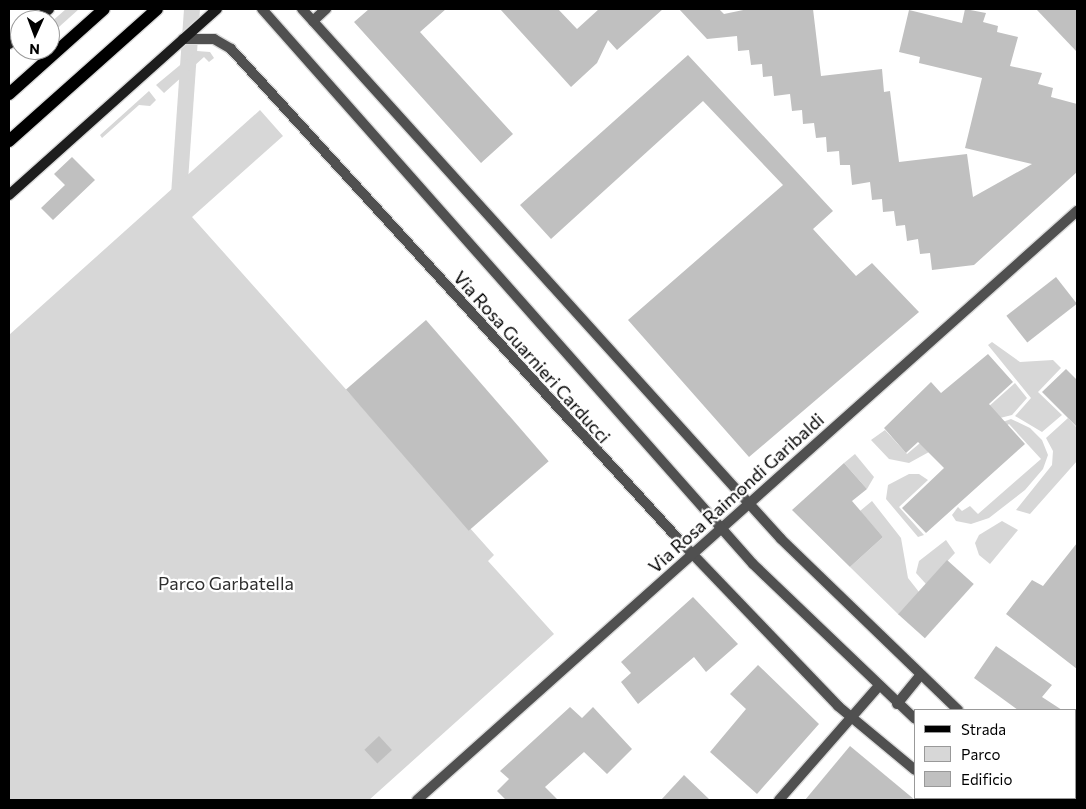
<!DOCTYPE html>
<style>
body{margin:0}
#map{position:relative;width:1086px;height:809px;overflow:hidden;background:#fff;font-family:Commissioner,sans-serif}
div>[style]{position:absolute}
.green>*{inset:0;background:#d7d7d7;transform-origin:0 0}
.building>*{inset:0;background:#c0c0c0;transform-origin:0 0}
.roads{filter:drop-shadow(1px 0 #dbdbdb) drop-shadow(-1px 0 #dbdbdb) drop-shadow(0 1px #dbdbdb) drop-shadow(0 -1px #dbdbdb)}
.minor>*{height:10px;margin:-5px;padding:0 5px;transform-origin:5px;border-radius:5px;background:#505050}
.tertiary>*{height:10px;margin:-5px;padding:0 5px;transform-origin:5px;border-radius:5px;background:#505050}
.secondary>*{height:10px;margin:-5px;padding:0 5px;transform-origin:5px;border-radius:5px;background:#1d1d1d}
.primary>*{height:12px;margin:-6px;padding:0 6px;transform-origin:6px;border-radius:6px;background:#000}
span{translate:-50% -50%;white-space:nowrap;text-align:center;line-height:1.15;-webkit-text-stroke:4.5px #fff;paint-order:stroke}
.street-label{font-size:18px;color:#000}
.park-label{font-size:18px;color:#2e2e2e}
.frame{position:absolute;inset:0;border:10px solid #000;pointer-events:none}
.legend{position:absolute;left:914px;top:709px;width:162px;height:90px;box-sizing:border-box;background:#fff;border:1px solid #999;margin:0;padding:6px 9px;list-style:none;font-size:15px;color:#000}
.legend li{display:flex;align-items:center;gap:10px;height:25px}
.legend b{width:25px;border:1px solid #999}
.north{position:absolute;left:10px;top:10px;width:50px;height:50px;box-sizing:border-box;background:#fff;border:1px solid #999;border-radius:50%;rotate:182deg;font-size:14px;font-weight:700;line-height:20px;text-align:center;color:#000}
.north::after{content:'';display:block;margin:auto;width:18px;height:22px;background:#000;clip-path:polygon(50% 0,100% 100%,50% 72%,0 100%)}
</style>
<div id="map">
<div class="green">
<div style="clip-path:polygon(66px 9px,79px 9px,50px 35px,50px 23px)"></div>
<div style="left:184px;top:9px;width:16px;height:233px;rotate:4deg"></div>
<div style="clip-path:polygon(197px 51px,210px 52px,214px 58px,209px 62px,204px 57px,164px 93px,156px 85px)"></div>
<div style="clip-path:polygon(149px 91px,156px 100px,150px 106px,139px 105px,102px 138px,100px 135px)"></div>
<div style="clip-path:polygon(260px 110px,283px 136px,192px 217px,494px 555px,488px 561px,554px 634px,369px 800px,9px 800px,9px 335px)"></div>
<div style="clip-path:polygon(992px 342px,1020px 362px,1053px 360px,1061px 368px,1038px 392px,1062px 415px,1042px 432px,1015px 416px,1031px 398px,988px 345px)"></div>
<div style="clip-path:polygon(1015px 383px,1027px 398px,1012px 415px,1000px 418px,987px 408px)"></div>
<div style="clip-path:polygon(1068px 418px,1077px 428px,1077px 461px,1030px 514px,1016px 510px,1052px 465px,1053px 451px,1046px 438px)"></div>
<div style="clip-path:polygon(1011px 419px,1030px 428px,1042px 440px,1048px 455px,1043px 469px,1025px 490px,989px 518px,971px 524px,956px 521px,952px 515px,958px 507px,962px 511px,970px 506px,978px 514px,1041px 459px,1009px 424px,989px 439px,1000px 423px)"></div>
<div style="clip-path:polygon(885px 430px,907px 454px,932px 433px,929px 452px,909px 463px,889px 459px,871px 440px)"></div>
<div style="clip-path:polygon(855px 454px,874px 477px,867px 489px,844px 463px)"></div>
<div style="clip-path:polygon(909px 474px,919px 474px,928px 480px,899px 507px,924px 535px,918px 537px,886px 499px,888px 485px)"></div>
<div style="clip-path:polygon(872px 501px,901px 538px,908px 578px,919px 592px,899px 615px,850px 567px,883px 537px,860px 511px)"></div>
<div style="clip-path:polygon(1002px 521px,1018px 530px,990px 564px,979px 555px,975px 543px,979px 535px)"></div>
<div style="clip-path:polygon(946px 540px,955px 553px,926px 584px,916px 573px,919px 561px)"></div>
</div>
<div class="building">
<div style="clip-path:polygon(369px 9px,446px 9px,420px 32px,513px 134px,481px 163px,354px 22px)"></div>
<div style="clip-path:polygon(500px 9px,558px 9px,577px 29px,599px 9px,663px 9px,617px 50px,608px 40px,597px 63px,571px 87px)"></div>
<div style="clip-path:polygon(679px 9px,719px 9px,724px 14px,748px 9px,813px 9px,821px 76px,882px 69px,884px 92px,890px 91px,899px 162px,967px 154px,973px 197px,1032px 164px,965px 148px,982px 78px,919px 63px,920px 57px,899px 52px,909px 10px,962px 23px,965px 9px,986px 13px,983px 22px,998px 26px,997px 32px,1018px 37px,1010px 66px,1042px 73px,1038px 84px,1053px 88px,1051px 97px,1077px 104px,1077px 172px,974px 265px,932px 270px,930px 253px,920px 254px,918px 239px,907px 241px,905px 225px,896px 226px,894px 211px,883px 212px,882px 199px,872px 200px,870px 182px,852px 185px,850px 165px,840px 165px,839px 151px,827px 152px,826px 137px,816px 138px,814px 123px,803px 124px,802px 110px,792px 111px,790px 94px,774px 96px,772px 76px,763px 77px,762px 64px,751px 65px,749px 50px,738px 51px,737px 36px,707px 39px)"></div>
<div style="clip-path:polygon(1036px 9px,1077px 9px,1077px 52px)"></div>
<div style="clip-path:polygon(688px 55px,833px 211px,813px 229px,856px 276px,872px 263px,919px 312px,749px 457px,628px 320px,783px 185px,703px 101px,551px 239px,520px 205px)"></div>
<div style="clip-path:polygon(72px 157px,95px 180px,53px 220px,41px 208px,65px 185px,54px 174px)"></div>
<div style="left:1056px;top:277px;width:34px;height:63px;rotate:52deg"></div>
<div style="left:426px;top:320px;width:187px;height:106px;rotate:49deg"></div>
<div style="clip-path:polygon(988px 354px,1013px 382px,989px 404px,1025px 444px,926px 533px,902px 508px,944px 468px,918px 442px,906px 453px,884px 428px,931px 382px,941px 393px)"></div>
<div style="clip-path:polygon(1066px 369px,1077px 380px,1077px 427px,1042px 392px)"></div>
<div style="clip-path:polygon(844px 463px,867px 489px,852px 501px,883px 537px,850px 567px,792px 510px)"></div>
<div style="clip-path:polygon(1077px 543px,1077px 669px,1006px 614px,1032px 580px,1043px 586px)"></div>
<div style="left:947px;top:560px;width:36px;height:73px;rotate:42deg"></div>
<div style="clip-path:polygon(693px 597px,738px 644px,706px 672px,694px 657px,638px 704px,621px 682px,631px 673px,621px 662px)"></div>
<div style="clip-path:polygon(996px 646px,1052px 685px,1042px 697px,1062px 710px,1018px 710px,974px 678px)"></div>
<div style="clip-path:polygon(758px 665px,819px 724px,757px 794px,710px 752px,746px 709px,730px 694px)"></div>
<div style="clip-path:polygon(570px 707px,582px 718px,593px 707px,632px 749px,607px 774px,584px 752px,545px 787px,558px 800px,506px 800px,497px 791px,509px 779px,500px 771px)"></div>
<div style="left:379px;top:736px;width:19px;height:20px;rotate:47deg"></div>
<div style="clip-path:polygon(850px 746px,915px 800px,805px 800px)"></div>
<div style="clip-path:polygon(684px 775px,710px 800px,661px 800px)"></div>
</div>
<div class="roads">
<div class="minor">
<div style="left:302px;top:9px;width:714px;rotate:47.89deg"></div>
<div style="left:781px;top:539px;width:246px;rotate:44deg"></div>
<div style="left:313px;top:21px;width:18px;rotate:-43deg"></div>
<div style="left:183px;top:39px;width:31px"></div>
<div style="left:214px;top:39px;width:20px;rotate:30deg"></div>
<div style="left:231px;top:49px;width:667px;rotate:47.61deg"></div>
<div style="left:681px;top:542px;width:227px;rotate:46.2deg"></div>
<div style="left:838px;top:706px;width:100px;rotate:39.7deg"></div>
<div style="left:897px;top:704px;width:35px;rotate:-51deg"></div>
<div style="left:947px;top:798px;width:4px;rotate:34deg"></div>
<div style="left:1070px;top:798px;width:4px;rotate:34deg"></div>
<div style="left:417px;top:800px;width:885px;rotate:-41.75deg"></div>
<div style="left:779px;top:800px;width:150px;rotate:-48.8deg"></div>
</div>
<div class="tertiary">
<div style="left:262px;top:9px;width:741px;rotate:48.5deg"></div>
<div style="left:753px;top:564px;width:224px;rotate:43.7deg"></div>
<div style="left:1013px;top:798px;width:4px;rotate:27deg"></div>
</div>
<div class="secondary">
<div style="left:36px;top:20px;width:17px;rotate:-40deg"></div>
<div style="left:9px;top:44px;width:15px;rotate:-42deg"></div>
<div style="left:9px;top:195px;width:279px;rotate:-41.8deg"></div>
</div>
<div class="primary">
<div style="left:9px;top:94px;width:127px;rotate:-41.8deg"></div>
<div style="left:9px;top:141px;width:198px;rotate:-41.7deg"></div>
</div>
</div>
<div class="street-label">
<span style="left:532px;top:357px;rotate:48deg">Via Rosa Guarnieri Carducci</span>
<span style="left:736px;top:493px;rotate:-42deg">Via Rosa Raimondi Garibaldi</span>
</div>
<div class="park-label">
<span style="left:226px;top:583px">Parco Garbatella</span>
</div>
<div class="frame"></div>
<ul class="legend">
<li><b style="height:6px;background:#000"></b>Strada</li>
<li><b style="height:14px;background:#d7d7d7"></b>Parco</li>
<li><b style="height:14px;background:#c0c0c0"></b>Edificio</li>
</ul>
<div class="north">N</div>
</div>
